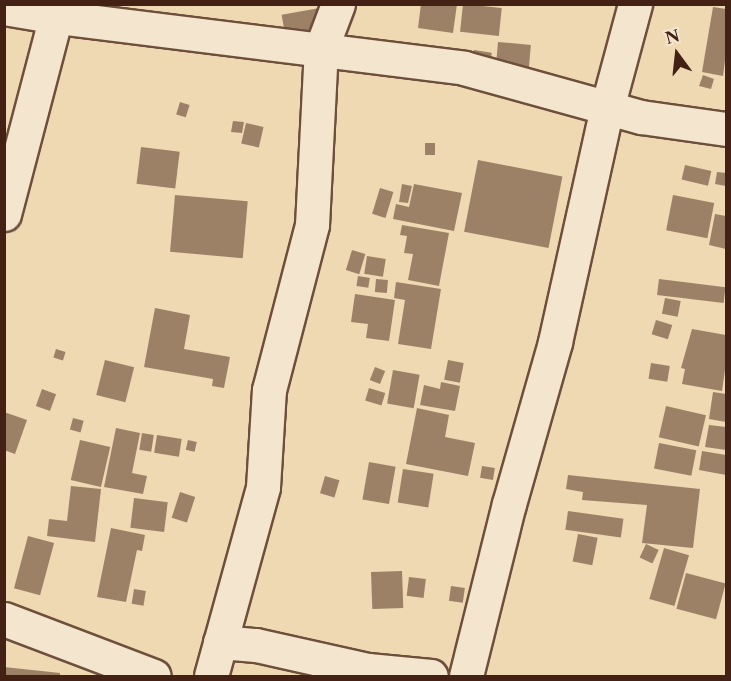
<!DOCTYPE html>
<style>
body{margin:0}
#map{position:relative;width:731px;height:681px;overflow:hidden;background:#eed9b3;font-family:"Libre Caslon Text",serif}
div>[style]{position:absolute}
.building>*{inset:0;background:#9c8167;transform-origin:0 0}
.roads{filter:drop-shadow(2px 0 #6e4f3c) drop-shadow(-2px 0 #6e4f3c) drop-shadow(0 2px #6e4f3c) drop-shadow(0 -2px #6e4f3c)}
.minor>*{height:33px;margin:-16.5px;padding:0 16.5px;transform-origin:16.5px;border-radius:16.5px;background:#f4e6ce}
span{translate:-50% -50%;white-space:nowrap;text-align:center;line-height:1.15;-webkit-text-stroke:4.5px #f4e6ce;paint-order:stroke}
.frame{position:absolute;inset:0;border:6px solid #442115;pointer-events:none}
.north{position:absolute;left:647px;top:24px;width:60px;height:60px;-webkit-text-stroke:4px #f4e6ce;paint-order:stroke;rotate:345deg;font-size:16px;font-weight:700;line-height:24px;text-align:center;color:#442115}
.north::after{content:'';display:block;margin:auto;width:21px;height:27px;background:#442115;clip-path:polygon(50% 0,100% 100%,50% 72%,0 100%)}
</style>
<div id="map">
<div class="building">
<div style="clip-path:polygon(421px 4px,457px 4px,453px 33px,418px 28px)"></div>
<div style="left:463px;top:4px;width:39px;height:28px;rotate:6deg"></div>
<div style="clip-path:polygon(713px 7px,726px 9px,726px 53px,723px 76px,702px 72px)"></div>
<div style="left:320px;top:8px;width:27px;height:39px;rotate:80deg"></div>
<div style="left:498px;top:42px;width:33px;height:28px;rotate:5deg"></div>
<div style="left:474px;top:50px;width:18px;height:15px;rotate:9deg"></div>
<div style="clip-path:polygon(703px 75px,714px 79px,711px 89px,699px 86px)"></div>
<div style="left:180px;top:102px;width:10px;height:13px;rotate:17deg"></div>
<div style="clip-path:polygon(233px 121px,244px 122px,242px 133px,231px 132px)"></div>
<div style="left:246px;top:123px;width:18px;height:21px;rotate:13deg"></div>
<div style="left:425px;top:143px;width:10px;height:12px"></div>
<div style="left:141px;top:147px;width:39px;height:37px;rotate:7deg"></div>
<div style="left:478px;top:160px;width:86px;height:73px;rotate:11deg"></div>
<div style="left:685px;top:165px;width:27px;height:15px;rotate:13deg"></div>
<div style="clip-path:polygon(717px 172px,726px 173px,726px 186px,715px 184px)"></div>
<div style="clip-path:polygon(402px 184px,412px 186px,408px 203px,399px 202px)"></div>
<div style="clip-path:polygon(414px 184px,462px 193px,454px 231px,393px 219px,396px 204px,409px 207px)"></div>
<div style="left:380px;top:188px;width:14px;height:27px;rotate:17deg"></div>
<div style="left:175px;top:195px;width:73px;height:57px;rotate:5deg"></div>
<div style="left:673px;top:195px;width:42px;height:36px;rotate:11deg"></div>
<div style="clip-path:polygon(715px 214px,726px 216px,726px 249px,709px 245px)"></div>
<div style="clip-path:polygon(402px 225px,449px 233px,439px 286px,408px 280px,413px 254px,404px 253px,407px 236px,400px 235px)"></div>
<div style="left:352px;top:250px;width:14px;height:21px;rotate:17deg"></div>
<div style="left:367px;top:256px;width:19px;height:18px;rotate:9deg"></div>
<div style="left:358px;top:276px;width:12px;height:10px;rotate:9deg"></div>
<div style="left:376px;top:279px;width:12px;height:13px;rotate:5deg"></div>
<div style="left:659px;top:279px;width:67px;height:16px;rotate:7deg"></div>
<div style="clip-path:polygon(396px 282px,441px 289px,431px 349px,398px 344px,405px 300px,394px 298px)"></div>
<div style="clip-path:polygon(355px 294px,395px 300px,389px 341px,366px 338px,368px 324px,351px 322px)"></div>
<div style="left:665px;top:298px;width:16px;height:16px;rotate:11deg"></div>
<div style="clip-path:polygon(155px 308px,190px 315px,184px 349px,230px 357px,224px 388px,212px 386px,213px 379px,144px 367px)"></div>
<div style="left:656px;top:320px;width:17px;height:15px;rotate:17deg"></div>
<div style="clip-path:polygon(692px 329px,726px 335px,726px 363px,722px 391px,682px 384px,685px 369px,681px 368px)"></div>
<div style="left:56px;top:349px;width:10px;height:9px;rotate:17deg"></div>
<div style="left:105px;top:360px;width:30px;height:36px;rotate:14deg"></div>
<div style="left:448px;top:360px;width:16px;height:20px;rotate:11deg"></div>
<div style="left:651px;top:363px;width:19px;height:16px;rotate:9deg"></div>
<div style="left:375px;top:367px;width:11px;height:14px;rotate:22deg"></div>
<div style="left:393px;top:370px;width:27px;height:34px;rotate:10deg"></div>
<div style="clip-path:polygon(441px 382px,460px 386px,455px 411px,420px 405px,424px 385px,440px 389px)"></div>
<div style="left:369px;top:388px;width:17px;height:13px;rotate:17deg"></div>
<div style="left:42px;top:389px;width:15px;height:18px;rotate:20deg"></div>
<div style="clip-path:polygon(713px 392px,726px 394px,726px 422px,709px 419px)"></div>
<div style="left:666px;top:406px;width:41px;height:32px;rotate:13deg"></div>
<div style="clip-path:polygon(417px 408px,449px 415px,445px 437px,475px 443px,468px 476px,406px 464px)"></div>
<div style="clip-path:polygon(4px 412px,27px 420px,15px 454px,4px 450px)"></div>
<div style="left:73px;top:418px;width:11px;height:12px;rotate:15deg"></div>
<div style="clip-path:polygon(709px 425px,726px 427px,726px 450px,705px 447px)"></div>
<div style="clip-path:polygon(116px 428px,140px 433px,132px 473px,147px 476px,143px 494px,104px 487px)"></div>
<div style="left:142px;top:433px;width:12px;height:17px;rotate:9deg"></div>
<div style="left:157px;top:435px;width:25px;height:18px;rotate:9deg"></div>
<div style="left:80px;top:440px;width:31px;height:41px;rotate:13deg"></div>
<div style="left:188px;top:440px;width:9px;height:10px;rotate:13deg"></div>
<div style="left:659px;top:443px;width:38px;height:26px;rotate:11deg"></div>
<div style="clip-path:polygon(702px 451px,726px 455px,726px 475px,699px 470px)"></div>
<div style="left:369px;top:462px;width:27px;height:38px;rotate:10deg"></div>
<div style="left:482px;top:466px;width:13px;height:12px;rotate:9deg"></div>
<div style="left:403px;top:469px;width:31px;height:34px;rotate:9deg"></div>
<div style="clip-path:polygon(568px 475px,700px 489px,693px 548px,642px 543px,647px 505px,582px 500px,583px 492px,566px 489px)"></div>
<div style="left:325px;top:476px;width:15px;height:18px;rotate:16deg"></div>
<div style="clip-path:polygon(71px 486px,101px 489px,95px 542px,47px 536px,49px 519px,67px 521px)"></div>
<div style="left:180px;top:492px;width:16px;height:27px;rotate:18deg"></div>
<div style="left:134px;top:498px;width:34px;height:30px;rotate:7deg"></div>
<div style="left:568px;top:511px;width:56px;height:19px;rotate:8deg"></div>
<div style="clip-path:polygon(111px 528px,145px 535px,142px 551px,137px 550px,126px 602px,97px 597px)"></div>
<div style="left:578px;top:534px;width:20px;height:28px;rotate:11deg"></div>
<div style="left:28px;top:536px;width:27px;height:54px;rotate:15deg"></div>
<div style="left:646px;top:544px;width:14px;height:15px;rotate:25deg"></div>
<div style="left:664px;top:548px;width:26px;height:53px;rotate:16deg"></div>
<div style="left:402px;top:571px;width:37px;height:31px;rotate:88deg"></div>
<div style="left:686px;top:573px;width:41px;height:37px;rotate:15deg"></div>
<div style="left:409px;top:577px;width:17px;height:19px;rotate:7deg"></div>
<div style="left:451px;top:586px;width:14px;height:15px;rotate:8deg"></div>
<div style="left:134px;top:589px;width:12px;height:15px;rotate:9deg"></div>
<div style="clip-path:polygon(4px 667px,60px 673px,60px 676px,4px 676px)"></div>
</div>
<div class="roads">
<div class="minor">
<div style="left:4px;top:8px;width:54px;rotate:9.6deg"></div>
<div style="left:57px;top:17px;width:410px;rotate:7.1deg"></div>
<div style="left:464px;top:68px;width:184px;rotate:15.5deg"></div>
<div style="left:641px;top:117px;width:86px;rotate:8deg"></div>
<div style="left:4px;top:214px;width:217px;rotate:-75.3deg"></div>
<div style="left:4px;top:619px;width:160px;rotate:20.8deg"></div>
<div style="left:220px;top:642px;width:36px;rotate:5deg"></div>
<div style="left:256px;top:645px;width:115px;rotate:12.6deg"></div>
<div style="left:368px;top:670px;width:63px;rotate:5.4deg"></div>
<div style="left:211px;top:676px;width:196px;rotate:-74.6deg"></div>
<div style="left:263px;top:487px;width:97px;rotate:-86.5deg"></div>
<div style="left:269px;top:390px;width:171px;rotate:-75.4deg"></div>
<div style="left:312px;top:225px;width:176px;rotate:-87.1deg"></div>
<div style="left:321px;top:49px;width:48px;rotate:-69.3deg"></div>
<div style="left:466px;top:676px;width:177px;rotate:-76deg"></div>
<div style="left:509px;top:504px;width:168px;rotate:-74.1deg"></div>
<div style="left:555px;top:342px;width:240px;rotate:-77.5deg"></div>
<div style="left:607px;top:108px;width:108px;rotate:-74.9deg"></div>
</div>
</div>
<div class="frame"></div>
<div class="north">N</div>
</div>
